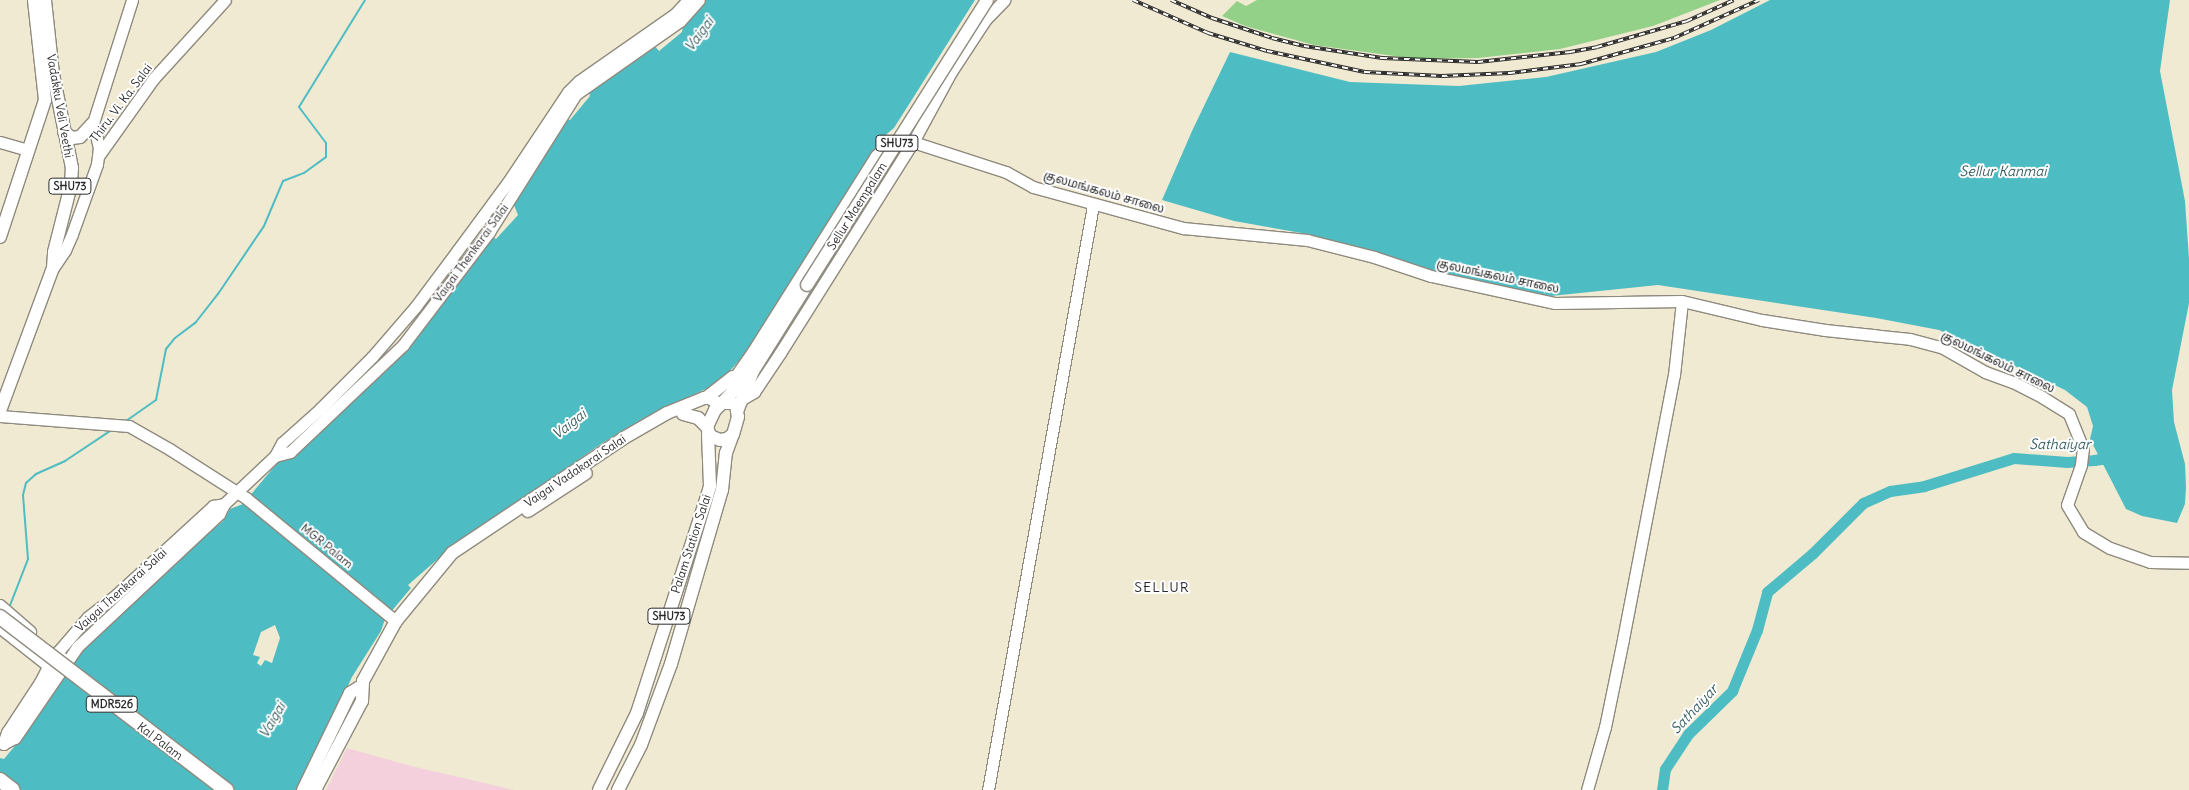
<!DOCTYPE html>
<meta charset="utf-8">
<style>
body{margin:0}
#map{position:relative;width:2189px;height:790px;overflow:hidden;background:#f1ead2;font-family:Delius,"Noto Sans Tamil",sans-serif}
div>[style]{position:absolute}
.built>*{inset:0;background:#f4cfdc}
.green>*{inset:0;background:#92d187}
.water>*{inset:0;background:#4ebdc3}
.stream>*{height:2px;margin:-1px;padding:0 1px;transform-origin:1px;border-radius:1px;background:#4ebdc3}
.river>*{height:11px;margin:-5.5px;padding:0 5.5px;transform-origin:5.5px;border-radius:5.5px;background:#4ebdc3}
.roads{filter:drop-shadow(1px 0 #8e8a7e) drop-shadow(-1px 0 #8e8a7e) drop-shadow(0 1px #8e8a7e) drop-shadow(0 -1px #8e8a7e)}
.secondary>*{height:11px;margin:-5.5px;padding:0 5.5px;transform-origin:5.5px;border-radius:5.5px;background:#fff}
.primary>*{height:12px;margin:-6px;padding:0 6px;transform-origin:6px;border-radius:6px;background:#fff}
.highway>*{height:14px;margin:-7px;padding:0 7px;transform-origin:7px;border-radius:7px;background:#fff}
.rail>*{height:4px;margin-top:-2px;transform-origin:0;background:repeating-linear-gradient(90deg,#fff 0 5.5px,#2b2b2b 0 11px);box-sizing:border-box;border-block:1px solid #2b2b2b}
.bridges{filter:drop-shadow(1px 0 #8e8a7e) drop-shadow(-1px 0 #8e8a7e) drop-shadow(0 1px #8e8a7e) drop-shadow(0 -1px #8e8a7e)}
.primary-bridge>*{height:12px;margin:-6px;padding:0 6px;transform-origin:6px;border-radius:6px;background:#fff}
.highway-bridge>*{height:14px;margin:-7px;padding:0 7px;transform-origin:7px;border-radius:7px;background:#fff}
span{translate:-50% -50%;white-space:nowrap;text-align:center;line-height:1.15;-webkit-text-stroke:4px #fff;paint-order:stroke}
.shield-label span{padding:1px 4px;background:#fff;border:1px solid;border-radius:4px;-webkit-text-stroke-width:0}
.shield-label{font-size:11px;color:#2b2b2b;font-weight:700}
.street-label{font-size:12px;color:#2b2b2b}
.water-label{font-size:14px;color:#375e60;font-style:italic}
.neighbourhood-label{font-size:14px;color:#2b2b2b;letter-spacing:1px}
</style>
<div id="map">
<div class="built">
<div style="clip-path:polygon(347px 748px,407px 765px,514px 790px,326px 790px)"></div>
</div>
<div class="green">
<div style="clip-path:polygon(1257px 0,1720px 0,1653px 26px,1560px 49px,1478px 58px,1416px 59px,1314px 45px,1245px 26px,1222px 16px,1237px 1px,1246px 6px)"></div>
</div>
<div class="water">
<div style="clip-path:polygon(evenodd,706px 0,975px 0,894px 128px,882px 138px,871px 155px,746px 353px,728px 373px,710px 387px,644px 418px,601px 444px,446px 552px,408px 585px,411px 588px,385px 619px,381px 631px,352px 677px,300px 790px,0 790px,0 758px,4px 759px,23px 736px,78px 650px,167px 567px,222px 522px,230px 509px,243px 504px,279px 461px,295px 454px,384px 371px,430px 319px,492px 236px,496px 239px,518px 215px,514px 205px,565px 119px,570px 120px,590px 96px,588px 88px,654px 45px,659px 51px,682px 32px,683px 23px,706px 0,275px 625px,280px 638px,272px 663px,265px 660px,261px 666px,257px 663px,260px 657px,253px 655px,261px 632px,275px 625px)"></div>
<div style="clip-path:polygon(1770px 0,2170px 0,2160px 71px,2185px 201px,2189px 259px,2189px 303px,2172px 390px,2174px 422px,2185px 464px,2186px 487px,2185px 504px,2177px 523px,2142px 516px,2126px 509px,2090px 439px,2093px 426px,2087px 407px,2065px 390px,1939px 330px,1876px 318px,1658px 285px,1551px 296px,1433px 272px,1307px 234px,1234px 221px,1162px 200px,1192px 131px,1230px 52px,1350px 82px,1459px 86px,1546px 77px,1656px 52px,1711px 30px)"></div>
</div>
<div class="stream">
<div style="left:126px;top:421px;width:37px;rotate:-35deg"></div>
<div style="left:156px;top:400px;width:52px;rotate:-78.9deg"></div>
<div style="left:166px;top:349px;width:14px;rotate:-51deg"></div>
<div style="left:175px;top:338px;width:26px;rotate:-37deg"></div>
<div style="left:196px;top:322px;width:36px;rotate:-52deg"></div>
<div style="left:218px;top:294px;width:82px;rotate:-55.9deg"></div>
<div style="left:264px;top:226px;width:49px;rotate:-67.1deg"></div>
<div style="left:283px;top:181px;width:22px;rotate:-21deg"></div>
<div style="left:304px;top:173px;width:27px;rotate:-36deg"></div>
<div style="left:326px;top:157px;width:14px;rotate:-90deg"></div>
<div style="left:326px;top:143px;width:45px;rotate:-126.9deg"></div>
<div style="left:299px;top:107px;width:126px;rotate:-58.3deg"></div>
<div style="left:9px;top:608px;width:53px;rotate:-68.8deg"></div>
<div style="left:28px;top:559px;width:64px;rotate:-94.5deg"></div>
<div style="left:23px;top:495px;width:12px;rotate:-76deg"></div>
<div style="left:26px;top:483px;width:13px;rotate:-42deg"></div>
<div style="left:36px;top:474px;width:32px;rotate:-24deg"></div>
<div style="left:65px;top:461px;width:58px;rotate:-33.7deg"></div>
</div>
<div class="river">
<div style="left:1662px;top:790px;width:21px;rotate:-82deg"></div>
<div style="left:1665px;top:769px;width:42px;rotate:-56.7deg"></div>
<div style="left:1688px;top:734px;width:62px;rotate:-44.3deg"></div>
<div style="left:1732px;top:691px;width:66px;rotate:-67.7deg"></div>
<div style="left:1757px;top:630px;width:39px;rotate:-75deg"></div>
<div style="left:1767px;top:592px;width:60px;rotate:-40.3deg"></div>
<div style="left:1813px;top:553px;width:71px;rotate:-45deg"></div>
<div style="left:1863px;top:503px;width:30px;rotate:-24deg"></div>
<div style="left:1890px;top:491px;width:34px;rotate:-8deg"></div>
<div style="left:1924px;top:486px;width:94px;rotate:-17.3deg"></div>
<div style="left:2014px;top:458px;width:53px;rotate:4.3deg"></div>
<div style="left:2067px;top:462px;width:27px;rotate:-4deg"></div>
<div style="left:2094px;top:460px;width:7px;rotate:-8deg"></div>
<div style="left:2101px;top:459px;width:14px;rotate:-39deg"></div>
</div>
<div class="roads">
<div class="secondary">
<div style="left:0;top:142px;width:29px;rotate:16deg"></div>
<div style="left:99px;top:155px;width:95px;rotate:-54.5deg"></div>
<div style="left:154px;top:78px;width:105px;rotate:-47.7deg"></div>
<div style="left:53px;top:268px;width:22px;rotate:-56deg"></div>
<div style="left:65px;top:250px;width:17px;rotate:-66deg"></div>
<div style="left:72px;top:234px;width:74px;rotate:-70.3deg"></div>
<div style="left:97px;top:164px;width:16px;rotate:-83deg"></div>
<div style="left:99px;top:148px;width:26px;rotate:-103deg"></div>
<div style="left:93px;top:123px;width:129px;rotate:-72.4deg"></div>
<div style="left:730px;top:384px;width:40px;rotate:-55.1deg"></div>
<div style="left:753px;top:351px;width:231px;rotate:-57.8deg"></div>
<div style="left:876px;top:156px;width:11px;rotate:-45deg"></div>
<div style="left:884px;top:148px;width:30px;rotate:-12deg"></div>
<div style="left:913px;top:142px;width:98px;rotate:17.9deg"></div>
<div style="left:1006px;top:172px;width:31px;rotate:29deg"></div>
<div style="left:1033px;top:187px;width:156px;rotate:15.3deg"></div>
<div style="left:1183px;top:228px;width:125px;rotate:5.5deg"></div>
<div style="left:1307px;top:240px;width:69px;rotate:14.2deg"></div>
<div style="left:1374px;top:257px;width:60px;rotate:18.4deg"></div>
<div style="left:1431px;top:276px;width:127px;rotate:12.3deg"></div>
<div style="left:1555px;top:303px;width:127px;rotate:-0.9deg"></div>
<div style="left:1682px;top:301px;width:82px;rotate:13.4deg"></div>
<div style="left:1762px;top:320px;width:64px;rotate:9deg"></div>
<div style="left:1825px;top:330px;width:85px;rotate:6deg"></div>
<div style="left:1910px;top:339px;width:34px;rotate:15deg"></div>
<div style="left:1943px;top:348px;width:48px;rotate:29.7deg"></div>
<div style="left:1985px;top:372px;width:30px;rotate:20deg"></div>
<div style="left:2013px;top:382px;width:33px;rotate:27deg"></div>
<div style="left:2042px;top:397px;width:32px;rotate:32deg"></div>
<div style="left:2069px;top:414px;width:37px;rotate:68deg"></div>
<div style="left:2083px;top:448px;width:17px;rotate:97deg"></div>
<div style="left:2081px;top:465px;width:42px;rotate:109.3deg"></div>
<div style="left:2067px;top:505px;width:31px;rotate:59deg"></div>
<div style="left:2083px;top:532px;width:31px;rotate:31deg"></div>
<div style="left:2110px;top:548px;width:42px;rotate:19.3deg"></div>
<div style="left:2150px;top:562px;width:39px;rotate:1deg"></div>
<div style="left:742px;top:399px;width:14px;rotate:-30deg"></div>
<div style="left:754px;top:392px;width:47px;rotate:-56.3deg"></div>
<div style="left:780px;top:353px;width:249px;rotate:-57.8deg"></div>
<div style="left:913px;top:142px;width:80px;rotate:-61.5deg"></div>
<div style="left:951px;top:72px;width:62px;rotate:-56.8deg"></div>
<div style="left:985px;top:20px;width:28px;rotate:-46deg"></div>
<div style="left:0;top:416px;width:129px;rotate:4.4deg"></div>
<div style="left:129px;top:426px;width:48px;rotate:29.7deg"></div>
<div style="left:171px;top:450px;width:89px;rotate:32.6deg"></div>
<div style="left:246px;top:498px;width:194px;rotate:39.4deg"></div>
<div style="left:275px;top:456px;width:16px;rotate:-15deg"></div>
<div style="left:290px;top:452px;width:156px;rotate:-43.4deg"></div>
<div style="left:403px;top:345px;width:142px;rotate:-52.7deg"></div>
<div style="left:489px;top:232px;width:163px;rotate:-57.8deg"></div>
<div style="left:576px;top:94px;width:127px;rotate:-35.1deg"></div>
<div style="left:680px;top:21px;width:28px;rotate:-48deg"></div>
<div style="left:56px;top:654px;width:49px;rotate:-49.1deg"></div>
<div style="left:88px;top:617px;width:36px;rotate:-38deg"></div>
<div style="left:116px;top:595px;width:132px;rotate:-42.5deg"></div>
<div style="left:213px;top:506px;width:11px;rotate:-10deg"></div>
<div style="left:67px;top:662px;width:18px;rotate:-56deg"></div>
<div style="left:77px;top:647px;width:195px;rotate:-43.1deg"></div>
<div style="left:219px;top:514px;width:11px;rotate:-63deg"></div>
<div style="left:224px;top:504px;width:70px;rotate:-43.3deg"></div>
<div style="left:275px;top:456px;width:15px;rotate:-62deg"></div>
<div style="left:282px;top:443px;width:51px;rotate:-41.8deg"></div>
<div style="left:320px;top:409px;width:74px;rotate:-45deg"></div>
<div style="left:372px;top:357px;width:67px;rotate:-49.2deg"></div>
<div style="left:416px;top:306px;width:69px;rotate:-53.3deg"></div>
<div style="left:457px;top:251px;width:86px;rotate:-53.5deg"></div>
<div style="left:508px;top:182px;width:108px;rotate:-56.3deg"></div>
<div style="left:568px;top:92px;width:16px;rotate:-45deg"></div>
<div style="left:579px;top:81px;width:117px;rotate:-34.9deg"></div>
<div style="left:675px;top:14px;width:19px;rotate:-47deg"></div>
<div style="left:988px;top:790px;width:594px;rotate:-79.82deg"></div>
<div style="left:1587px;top:790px;width:66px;rotate:-74.1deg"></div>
<div style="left:1605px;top:727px;width:90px;rotate:-78.4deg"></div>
<div style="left:1623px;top:639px;width:269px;rotate:-79.1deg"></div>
<div style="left:1674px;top:375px;width:74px;rotate:-83.8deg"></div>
</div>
<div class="primary">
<div style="left:64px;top:132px;width:10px;rotate:37deg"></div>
<div style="left:72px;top:138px;width:8px;rotate:-7deg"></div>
<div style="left:80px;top:137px;width:19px;rotate:-47deg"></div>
<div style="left:0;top:237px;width:144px;rotate:-71.8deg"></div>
<div style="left:45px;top:100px;width:101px;rotate:-96.3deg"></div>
<div style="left:706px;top:398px;width:34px;rotate:-38deg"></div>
<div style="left:722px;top:403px;width:10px"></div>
<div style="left:732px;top:403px;width:4px;rotate:27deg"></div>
<div style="left:736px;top:405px;width:12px;rotate:81deg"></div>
<div style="left:738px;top:417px;width:18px;rotate:106deg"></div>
<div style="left:733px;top:434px;width:8px;rotate:140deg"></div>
<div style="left:727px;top:439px;width:7px;rotate:172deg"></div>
<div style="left:720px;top:440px;width:11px;rotate:-158deg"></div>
<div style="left:710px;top:436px;width:9px;rotate:-108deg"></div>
<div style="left:707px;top:427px;width:19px;rotate:-65deg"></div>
<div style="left:715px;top:410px;width:10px;rotate:-45deg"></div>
<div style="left:722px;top:403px;width:37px;rotate:-46deg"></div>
<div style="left:738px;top:409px;width:41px;rotate:-68.5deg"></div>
<div style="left:753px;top:371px;width:102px;rotate:-57.9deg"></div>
<div style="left:0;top:411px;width:153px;rotate:-69.7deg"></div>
<div style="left:53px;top:268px;width:16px;rotate:-86deg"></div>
<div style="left:54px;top:252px;width:69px;rotate:-75.8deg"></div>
<div style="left:71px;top:185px;width:17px;rotate:-87deg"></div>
<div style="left:72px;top:168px;width:96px;rotate:-101.4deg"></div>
<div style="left:53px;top:74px;width:74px;rotate:-96.2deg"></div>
<div style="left:683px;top:414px;width:16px;rotate:15deg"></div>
<div style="left:698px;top:418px;width:13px;rotate:45deg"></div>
<div style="left:528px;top:511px;width:69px;rotate:-33.2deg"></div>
<div style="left:0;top:606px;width:40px;rotate:41deg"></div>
<div style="left:0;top:627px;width:73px;rotate:38.3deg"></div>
<div style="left:5px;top:743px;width:11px;rotate:-27deg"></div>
<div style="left:15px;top:738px;width:92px;rotate:-55.6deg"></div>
<div style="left:67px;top:662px;width:5px;rotate:-143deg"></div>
<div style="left:4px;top:744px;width:12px;rotate:-70deg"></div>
<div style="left:8px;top:733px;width:60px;rotate:-56.6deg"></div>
<div style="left:41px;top:683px;width:33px;rotate:-63deg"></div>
<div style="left:303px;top:790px;width:108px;rotate:-64.1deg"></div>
<div style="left:350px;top:693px;width:13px;rotate:-32deg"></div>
<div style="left:315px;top:790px;width:101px;rotate:-62.2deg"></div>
<div style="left:362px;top:701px;width:20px;rotate:-87deg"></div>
<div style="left:363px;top:681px;width:68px;rotate:-61.2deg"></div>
<div style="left:396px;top:621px;width:88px;rotate:-50.5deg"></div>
<div style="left:452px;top:553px;width:205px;rotate:-33.8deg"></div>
<div style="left:622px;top:439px;width:52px;rotate:-30deg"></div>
<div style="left:667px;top:413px;width:40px;rotate:-22deg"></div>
<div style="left:704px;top:398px;width:6px"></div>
<div style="left:710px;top:398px;width:12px;rotate:35deg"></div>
<div style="left:599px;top:790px;width:86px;rotate:-63.7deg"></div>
<div style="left:637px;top:713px;width:224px;rotate:-72.1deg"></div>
<div style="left:706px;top:500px;width:15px;rotate:-74deg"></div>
<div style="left:710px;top:486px;width:52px;rotate:-92.2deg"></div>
<div style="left:618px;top:790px;width:51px;rotate:-62.9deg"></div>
<div style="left:641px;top:745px;width:86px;rotate:-69.7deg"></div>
<div style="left:671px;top:664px;width:181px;rotate:-73.7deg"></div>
<div style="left:722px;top:490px;width:37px;rotate:-84deg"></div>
<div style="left:726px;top:453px;width:20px;rotate:-70deg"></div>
</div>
<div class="highway">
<div style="left:0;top:780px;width:16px;rotate:38deg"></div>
</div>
</div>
<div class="rail">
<div style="left:1133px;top:0;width:82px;rotate:23.7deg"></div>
<div style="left:1208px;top:33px;width:62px;rotate:17deg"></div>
<div style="left:1267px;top:51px;width:100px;rotate:12.1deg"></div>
<div style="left:1365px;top:72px;width:77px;rotate:3deg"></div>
<div style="left:1442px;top:76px;width:68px;rotate:-2.5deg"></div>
<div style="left:1510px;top:73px;width:72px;rotate:-7.2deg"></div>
<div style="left:1581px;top:64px;width:97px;rotate:-15.6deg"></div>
<div style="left:1674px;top:38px;width:93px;rotate:-24.1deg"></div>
<div style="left:1171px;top:0;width:45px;rotate:23.7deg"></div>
<div style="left:1212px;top:18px;width:63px;rotate:18.4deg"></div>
<div style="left:1272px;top:38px;width:33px;rotate:14deg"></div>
<div style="left:1304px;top:46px;width:79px;rotate:8.7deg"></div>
<div style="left:1382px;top:58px;width:96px;rotate:2.4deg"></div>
<div style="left:1478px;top:62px;width:93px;rotate:-6.2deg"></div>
<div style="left:1570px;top:52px;width:27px;rotate:-10deg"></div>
<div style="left:1597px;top:47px;width:94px;rotate:-16.1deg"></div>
<div style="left:1687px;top:21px;width:51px;rotate:-24.1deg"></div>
</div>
<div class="bridges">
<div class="primary-bridge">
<div style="left:807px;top:285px;width:337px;rotate:-57.7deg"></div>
</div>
<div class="highway-bridge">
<div style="left:0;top:617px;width:285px;rotate:37.4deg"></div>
</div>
</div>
<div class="shield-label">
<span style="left:897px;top:143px">SHU73</span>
<span style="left:70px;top:186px">SHU73</span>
<span style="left:669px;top:616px">SHU73</span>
<span style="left:112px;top:704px">MDR526</span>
</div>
<div class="street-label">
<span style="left:121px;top:103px;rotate:-53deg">Thiru. Vi. Ka. Salai</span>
<span style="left:60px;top:106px;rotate:80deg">Vadakku Veli Veethi</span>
<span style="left:1104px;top:192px;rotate:16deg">குலமங்கலம் சாலை</span>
<span style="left:857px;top:206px;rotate:-58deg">Sellur Maempalam</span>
<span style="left:471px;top:253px;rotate:-54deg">Vaigai Thenkarai Salai</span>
<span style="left:1498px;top:276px;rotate:12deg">குலமங்கலம் சாலை</span>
<span style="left:1998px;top:362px;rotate:26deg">குலமங்கலம் சாலை</span>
<span style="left:575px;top:471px;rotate:-34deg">Vaigai Vadakarai Salai</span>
<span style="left:691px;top:544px;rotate:-72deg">Palam Station Salai</span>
<span style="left:327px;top:546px;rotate:39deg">MGR Palam</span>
<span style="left:121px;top:590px;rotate:-42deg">Vaigai Thenkarai Salai</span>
<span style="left:160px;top:741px;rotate:37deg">Kal Palam</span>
</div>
<div class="water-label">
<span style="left:699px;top:34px;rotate:-54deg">Vaigai</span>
<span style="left:2003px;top:171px">Sellur Kanmai</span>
<span style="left:569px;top:424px;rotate:-38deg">Vaigai</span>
<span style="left:2060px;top:444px">Sathaiyar</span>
<span style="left:1694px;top:709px;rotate:-47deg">Sathaiyar</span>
<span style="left:272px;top:720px;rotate:-60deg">Vaigai</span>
</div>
<div class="neighbourhood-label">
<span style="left:1162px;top:587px">SELLUR</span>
</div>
</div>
